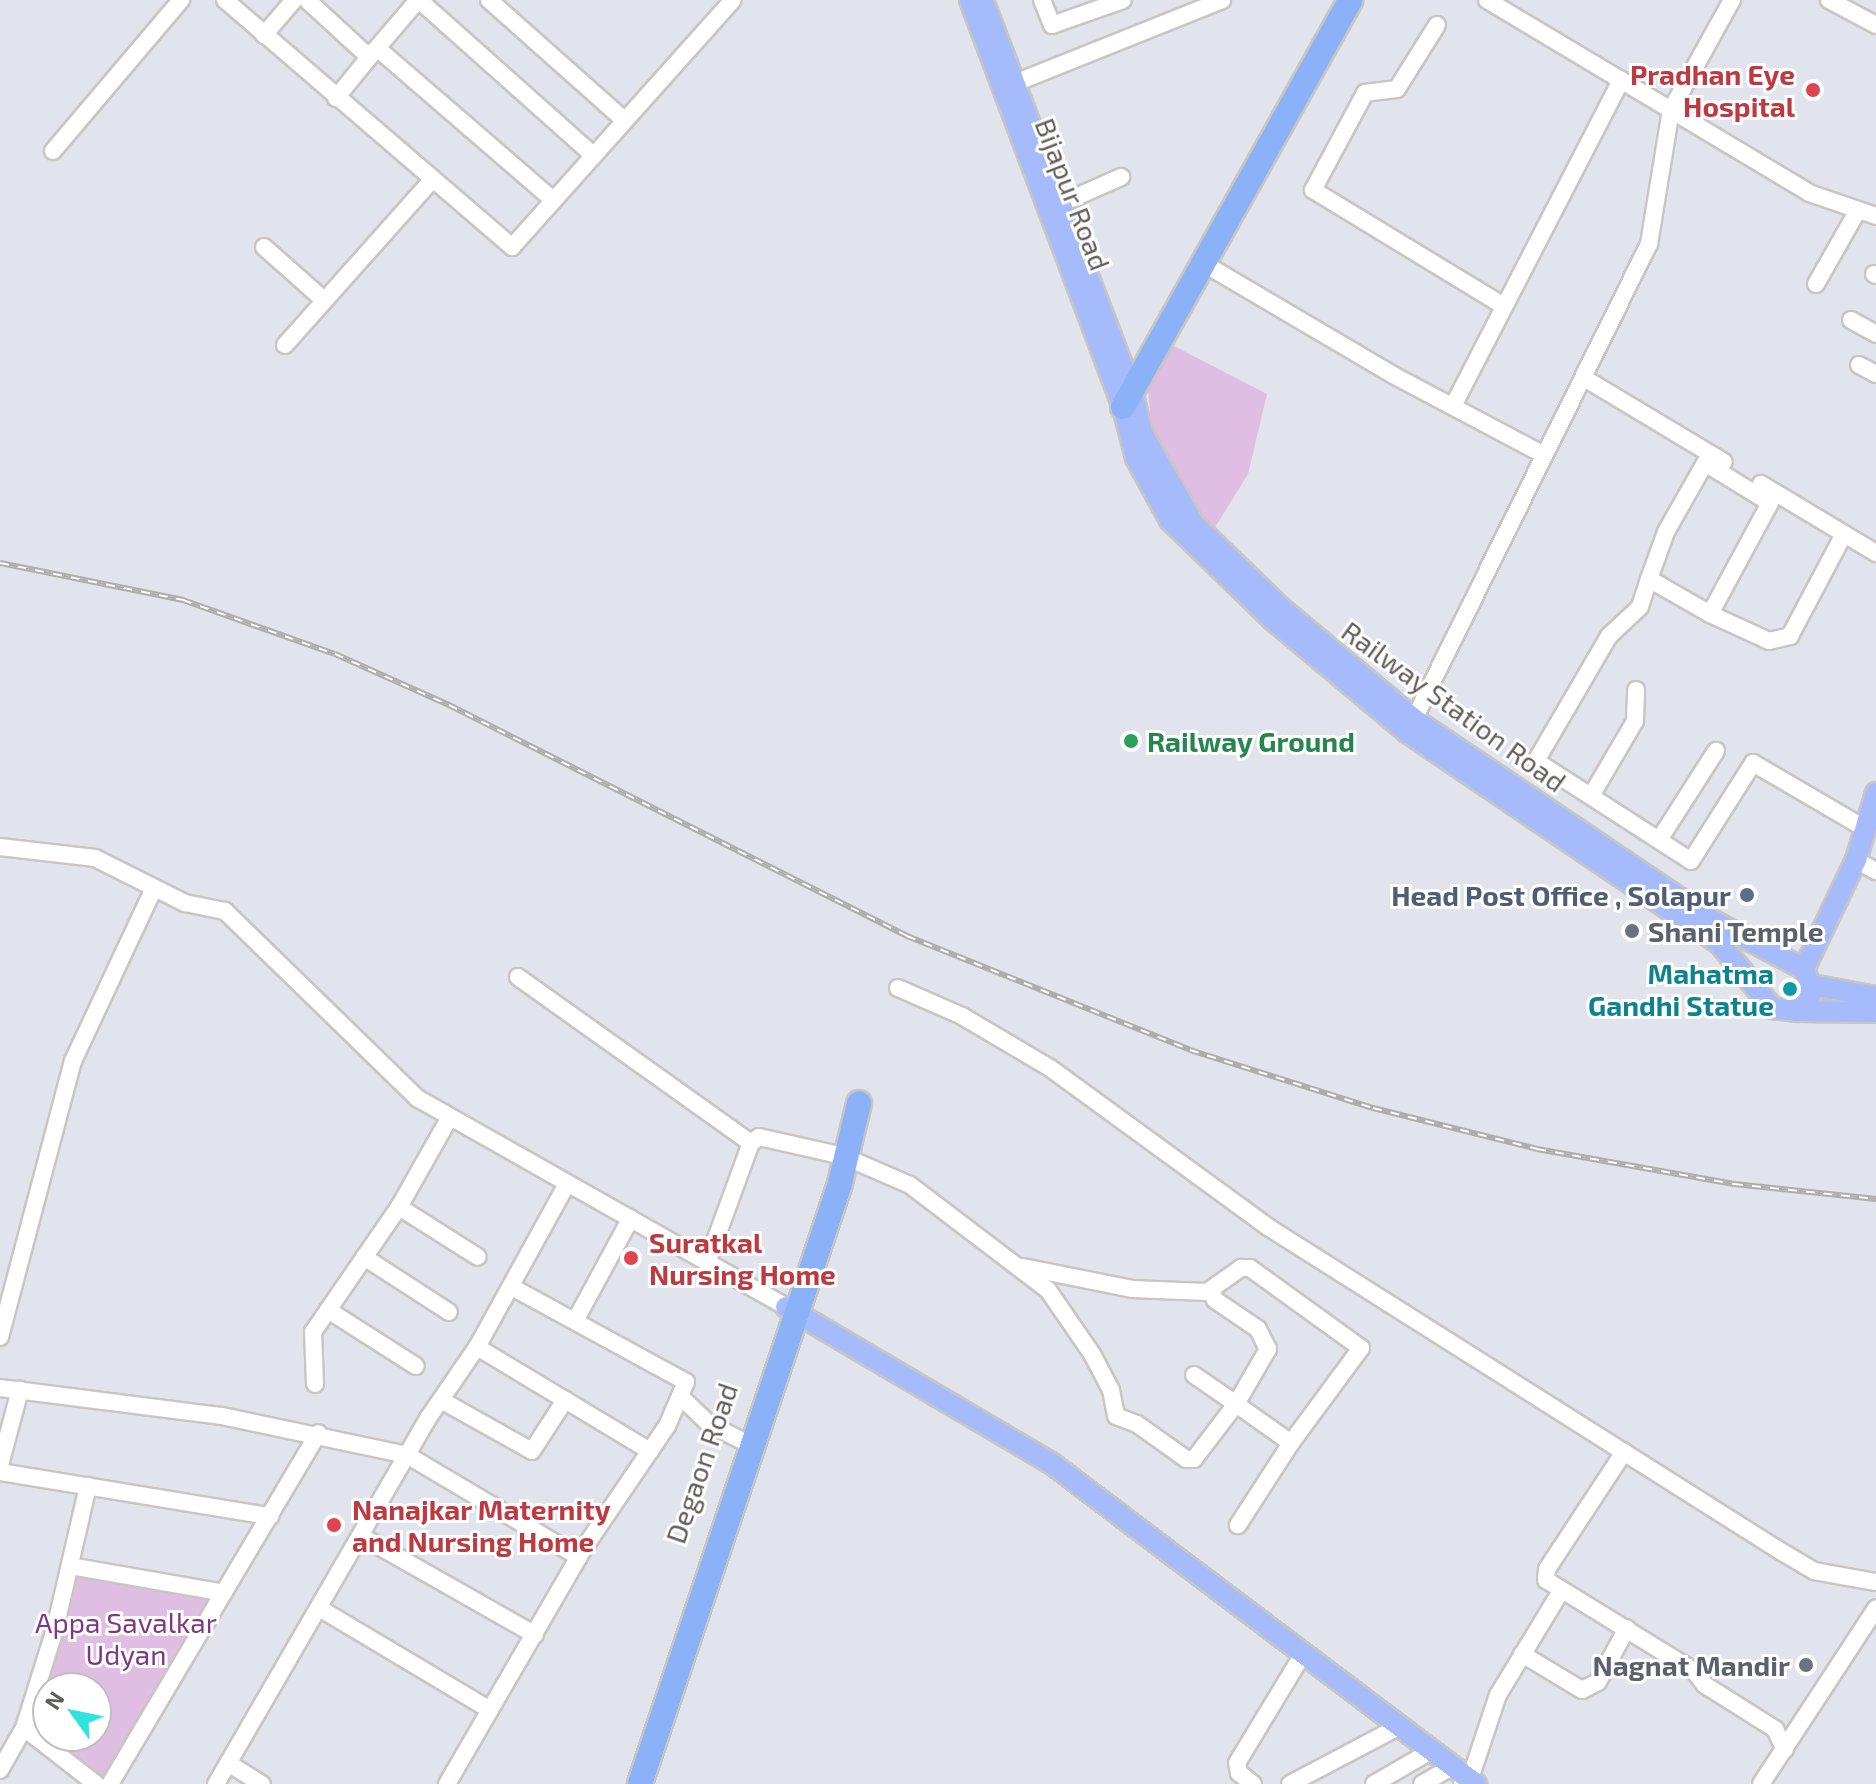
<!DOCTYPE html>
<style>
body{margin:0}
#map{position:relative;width:1876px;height:1784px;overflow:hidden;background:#e1e4ec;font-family:"Exo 2",sans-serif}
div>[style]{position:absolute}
.green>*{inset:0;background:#e0bde3}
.roads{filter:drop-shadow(2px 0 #c9c6c2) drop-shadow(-2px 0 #c9c6c2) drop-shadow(0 2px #c9c6c2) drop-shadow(0 -2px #c9c6c2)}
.minor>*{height:16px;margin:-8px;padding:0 8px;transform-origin:8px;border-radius:8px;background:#fff}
.major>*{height:20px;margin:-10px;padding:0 10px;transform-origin:10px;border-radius:10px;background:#a6bbfc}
.highway>*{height:24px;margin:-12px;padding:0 12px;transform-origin:12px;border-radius:12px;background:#8bb1f9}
.rail>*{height:6px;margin-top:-3px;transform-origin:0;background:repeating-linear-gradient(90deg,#fff 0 9px,#adadac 0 18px);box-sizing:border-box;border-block:2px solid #adadac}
.dots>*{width:22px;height:22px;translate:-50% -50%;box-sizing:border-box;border:4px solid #fff;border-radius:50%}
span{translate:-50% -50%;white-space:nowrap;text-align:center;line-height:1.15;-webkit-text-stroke:6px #fff;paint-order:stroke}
.health-label{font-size:28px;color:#be3a42;font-weight:700}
.right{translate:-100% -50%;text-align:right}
.left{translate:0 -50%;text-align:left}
.street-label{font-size:28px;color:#615d59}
.leisure-label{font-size:28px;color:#27864d;font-weight:700}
.service-label{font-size:28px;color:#4e5e75;font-weight:700}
.worship-label{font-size:28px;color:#5b616d;font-weight:700}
.culture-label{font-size:28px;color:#0d838f;font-weight:700}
.park-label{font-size:28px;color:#7f3783}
.north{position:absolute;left:32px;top:1672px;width:80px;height:80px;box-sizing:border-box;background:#fff;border:2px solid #c0bebd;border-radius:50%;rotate:303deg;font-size:22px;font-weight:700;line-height:32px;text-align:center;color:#615d59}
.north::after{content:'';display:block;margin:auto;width:28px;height:36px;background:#30e3e1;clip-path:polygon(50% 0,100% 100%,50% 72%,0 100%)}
</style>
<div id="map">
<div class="green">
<div style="clip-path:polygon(1174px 346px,1267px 394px,1248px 474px,1214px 529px,1181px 492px,1151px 423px,1148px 388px)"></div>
<div style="clip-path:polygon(evenodd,75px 1570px,219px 1595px,106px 1784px,32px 1726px,75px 1570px,48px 1688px,96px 1688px,96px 1736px,48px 1736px,48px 1688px)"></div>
</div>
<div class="roads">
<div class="minor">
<div style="left:225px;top:0;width:379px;rotate:40.7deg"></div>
<div style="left:512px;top:247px;width:331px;rotate:-48.2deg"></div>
<div style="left:307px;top:0;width:84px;rotate:42.6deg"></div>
<div style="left:418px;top:0;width:63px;rotate:130.5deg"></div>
<div style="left:377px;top:48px;width:233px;rotate:40.8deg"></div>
<div style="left:419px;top:0;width:233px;rotate:41.7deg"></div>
<div style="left:489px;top:0;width:181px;rotate:41.6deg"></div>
<div style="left:1042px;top:0;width:27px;rotate:68deg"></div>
<div style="left:1052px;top:25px;width:75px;rotate:-19.4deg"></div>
<div style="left:1487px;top:0;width:375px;rotate:30.9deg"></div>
<div style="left:1809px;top:193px;width:71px;rotate:18.9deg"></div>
<div style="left:1829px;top:0;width:53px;rotate:28deg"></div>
<div style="left:1437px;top:25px;width:75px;rotate:122deg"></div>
<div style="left:1397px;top:89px;width:32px;rotate:173deg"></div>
<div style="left:1365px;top:93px;width:110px;rotate:118.2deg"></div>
<div style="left:1313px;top:190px;width:223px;rotate:31.3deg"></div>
<div style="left:264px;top:35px;width:46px;rotate:-49.4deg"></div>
<div style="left:1005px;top:87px;width:234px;rotate:-21.8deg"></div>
<div style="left:336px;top:98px;width:63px;rotate:-50.8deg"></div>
<div style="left:53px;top:151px;width:198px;rotate:-49.7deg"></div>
<div style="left:1060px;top:204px;width:67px;rotate:-23.9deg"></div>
<div style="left:264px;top:247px;width:81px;rotate:41.5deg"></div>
<div style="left:1203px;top:263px;width:221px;rotate:30.5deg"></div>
<div style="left:1393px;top:375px;width:171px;rotate:27.9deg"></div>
<div style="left:1874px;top:274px;width:2px;rotate:27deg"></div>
<div style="left:1816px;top:284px;width:85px;rotate:-60.4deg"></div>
<div style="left:1851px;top:320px;width:29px;rotate:29deg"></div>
<div style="left:285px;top:345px;width:221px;rotate:-48.3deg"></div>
<div style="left:1859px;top:365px;width:19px;rotate:28deg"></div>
<div style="left:1584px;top:378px;width:163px;rotate:31deg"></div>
<div style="left:1453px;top:406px;width:367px;rotate:-62.7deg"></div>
<div style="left:1761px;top:484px;width:134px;rotate:31deg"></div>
<div style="left:1649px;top:579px;width:70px;rotate:29.8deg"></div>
<div style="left:1710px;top:614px;width:126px;rotate:-61.6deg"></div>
<div style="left:1770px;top:503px;width:76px;rotate:-148.4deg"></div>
<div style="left:1705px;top:463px;width:79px;rotate:119.5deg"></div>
<div style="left:1666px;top:532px;width:50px;rotate:109.9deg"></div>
<div style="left:1649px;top:579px;width:29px;rotate:108deg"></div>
<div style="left:1640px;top:607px;width:42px;rotate:136.9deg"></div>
<div style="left:1609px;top:636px;width:145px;rotate:120.3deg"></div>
<div style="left:1536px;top:761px;width:184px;rotate:32.8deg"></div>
<div style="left:1691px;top:861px;width:116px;rotate:-57.7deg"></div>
<div style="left:1753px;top:763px;width:131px;rotate:30.3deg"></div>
<div style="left:1710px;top:614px;width:65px;rotate:24.6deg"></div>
<div style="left:1769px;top:641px;width:22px;rotate:-13deg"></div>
<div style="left:1790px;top:636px;width:115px;rotate:-62.1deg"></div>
<div style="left:1410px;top:727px;width:539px;rotate:-63.67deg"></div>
<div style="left:1649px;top:244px;width:136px;rotate:-80.7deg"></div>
<div style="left:1671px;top:110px;width:126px;rotate:-61deg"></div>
<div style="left:1591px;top:796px;width:87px;rotate:-59.6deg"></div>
<div style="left:1635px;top:721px;width:31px;rotate:-88deg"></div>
<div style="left:1659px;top:840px;width:106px;rotate:-57.4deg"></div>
<div style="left:0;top:847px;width:96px;rotate:6.6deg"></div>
<div style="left:95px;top:858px;width:101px;rotate:26.6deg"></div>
<div style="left:185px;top:903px;width:41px;rotate:11.3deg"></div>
<div style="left:225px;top:911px;width:268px;rotate:44.2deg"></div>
<div style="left:417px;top:1098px;width:424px;rotate:29.5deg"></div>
<div style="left:1856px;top:860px;width:23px;rotate:29deg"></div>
<div style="left:518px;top:977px;width:286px;rotate:35.5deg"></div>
<div style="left:898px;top:988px;width:70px;rotate:23.6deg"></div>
<div style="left:962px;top:1016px;width:102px;rotate:30.6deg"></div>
<div style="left:1050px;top:1068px;width:270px;rotate:36.1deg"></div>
<div style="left:1268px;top:1227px;width:602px;rotate:32.32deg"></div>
<div style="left:1777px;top:1549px;width:43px;rotate:30.7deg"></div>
<div style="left:1814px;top:1571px;width:63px;rotate:10.1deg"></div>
<div style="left:399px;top:1207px;width:93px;rotate:32.3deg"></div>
<div style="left:364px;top:1257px;width:101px;rotate:32.9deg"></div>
<div style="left:707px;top:1263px;width:128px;rotate:-69.9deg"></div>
<div style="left:751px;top:1143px;width:10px;rotate:-37deg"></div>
<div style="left:759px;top:1137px;width:86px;rotate:12.7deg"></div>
<div style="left:843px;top:1156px;width:73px;rotate:23.4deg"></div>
<div style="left:910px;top:1185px;width:173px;rotate:37.3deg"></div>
<div style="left:1048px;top:1290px;width:78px;rotate:55.5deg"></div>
<div style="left:1092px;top:1354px;width:41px;rotate:62.2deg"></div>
<div style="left:1111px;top:1390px;width:26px;rotate:79deg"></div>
<div style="left:1116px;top:1416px;width:22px;rotate:21deg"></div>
<div style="left:1137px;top:1424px;width:60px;rotate:35.5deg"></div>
<div style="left:1186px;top:1459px;width:8px"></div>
<div style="left:1194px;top:1459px;width:69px;rotate:-52.6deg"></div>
<div style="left:1236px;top:1404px;width:67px;rotate:35.3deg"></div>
<div style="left:1291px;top:1443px;width:98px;rotate:122.9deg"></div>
<div style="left:1023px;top:1267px;width:111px;rotate:11.4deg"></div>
<div style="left:1132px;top:1289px;width:75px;rotate:2.3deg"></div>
<div style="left:1207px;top:1292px;width:42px;rotate:-35.2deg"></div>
<div style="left:1241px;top:1268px;width:9px"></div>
<div style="left:1250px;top:1268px;width:137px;rotate:35.8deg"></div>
<div style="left:1361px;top:1348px;width:118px;rotate:126.4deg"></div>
<div style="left:328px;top:1310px;width:104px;rotate:32.5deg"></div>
<div style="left:575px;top:1321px;width:117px;rotate:-61.5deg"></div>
<div style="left:0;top:1337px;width:285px;rotate:-75.2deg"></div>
<div style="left:73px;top:1061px;width:191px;rotate:-64.9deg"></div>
<div style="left:477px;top:1347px;width:202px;rotate:31deg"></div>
<div style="left:1194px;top:1375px;width:51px;rotate:34.6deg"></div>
<div style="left:1236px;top:1404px;width:64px;rotate:-59.8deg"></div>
<div style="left:1268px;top:1349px;width:22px;rotate:-117deg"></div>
<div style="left:1258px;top:1329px;width:52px;rotate:-146deg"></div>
<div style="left:1215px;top:1300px;width:11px;rotate:-112deg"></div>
<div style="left:315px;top:1384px;width:52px;rotate:-92.2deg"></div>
<div style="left:313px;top:1332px;width:152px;rotate:-55.5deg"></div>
<div style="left:399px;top:1207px;width:103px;rotate:-60.5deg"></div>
<div style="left:0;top:1388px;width:224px;rotate:7.2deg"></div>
<div style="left:222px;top:1416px;width:189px;rotate:11.9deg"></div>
<div style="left:407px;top:1455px;width:200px;rotate:30.7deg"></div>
<div style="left:680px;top:1396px;width:40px;rotate:44deg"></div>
<div style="left:709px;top:1424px;width:47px;rotate:26.6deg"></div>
<div style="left:441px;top:1400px;width:104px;rotate:29.3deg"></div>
<div style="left:532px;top:1451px;width:61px;rotate:-57.1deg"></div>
<div style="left:1624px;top:1452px;width:140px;rotate:123.3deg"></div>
<div style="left:1547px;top:1569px;width:11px;rotate:95deg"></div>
<div style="left:1546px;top:1580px;width:174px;rotate:31.6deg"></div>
<div style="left:1694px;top:1671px;width:18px;rotate:52deg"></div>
<div style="left:1705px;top:1685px;width:83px;rotate:32.2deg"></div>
<div style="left:1775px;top:1729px;width:23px;rotate:65deg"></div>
<div style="left:0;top:1465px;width:78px;rotate:-75.1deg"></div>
<div style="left:0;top:1472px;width:274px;rotate:9.3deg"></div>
<div style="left:361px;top:1536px;width:200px;rotate:29.6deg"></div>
<div style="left:70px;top:1566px;width:156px;rotate:9.9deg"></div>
<div style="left:319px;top:1608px;width:199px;rotate:30.8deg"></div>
<div style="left:1522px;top:1654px;width:70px;rotate:31deg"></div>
<div style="left:1582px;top:1690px;width:18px;rotate:-27deg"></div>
<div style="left:1598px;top:1682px;width:61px;rotate:-61.8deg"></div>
<div style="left:24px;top:1728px;width:91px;rotate:37.9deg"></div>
<div style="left:228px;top:1763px;width:40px;rotate:32deg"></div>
<div style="left:0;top:1770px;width:48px;rotate:-60.3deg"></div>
<div style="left:24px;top:1728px;width:104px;rotate:-72.6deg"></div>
<div style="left:55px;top:1629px;width:147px;rotate:-77deg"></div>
<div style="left:110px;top:1784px;width:408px;rotate:-59.3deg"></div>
<div style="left:216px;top:1784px;width:424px;rotate:-59.9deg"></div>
<div style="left:429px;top:1417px;width:85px;rotate:-55.6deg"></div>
<div style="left:477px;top:1347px;width:186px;rotate:-61.1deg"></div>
<div style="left:447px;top:1784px;width:273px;rotate:-59.9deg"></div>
<div style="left:584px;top:1548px;width:148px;rotate:-55.8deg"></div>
<div style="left:667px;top:1426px;width:48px;rotate:-66.6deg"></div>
<div style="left:686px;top:1382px;width:198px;rotate:-151.4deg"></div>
<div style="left:1253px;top:1784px;width:18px;rotate:-142deg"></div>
<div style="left:1239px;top:1773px;width:10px;rotate:-101deg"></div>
<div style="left:1237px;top:1763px;width:127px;rotate:-58.8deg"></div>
<div style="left:1290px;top:1784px;width:122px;rotate:-27.8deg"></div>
<div style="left:1374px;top:1784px;width:66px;rotate:-30.1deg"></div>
<div style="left:1422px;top:1784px;width:34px;rotate:-30deg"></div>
<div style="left:1462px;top:1784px;width:9px;rotate:-32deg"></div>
<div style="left:1470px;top:1779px;width:89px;rotate:-71.6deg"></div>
<div style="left:1498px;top:1695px;width:122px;rotate:-58.8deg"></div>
<div style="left:1761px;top:1784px;width:210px;rotate:-56.8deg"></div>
</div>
<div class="major">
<div style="left:970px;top:0;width:435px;rotate:69.4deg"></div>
<div style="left:1123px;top:407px;width:53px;rotate:75.7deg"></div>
<div style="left:1136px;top:458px;width:71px;rotate:61.3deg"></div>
<div style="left:1170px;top:520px;width:142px;rotate:44.1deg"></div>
<div style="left:1272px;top:619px;width:176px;rotate:39.9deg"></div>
<div style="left:1407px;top:732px;width:378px;rotate:34.1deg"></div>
<div style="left:1720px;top:944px;width:82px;rotate:50.9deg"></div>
<div style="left:1772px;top:1008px;width:26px;rotate:7deg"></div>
<div style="left:1798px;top:1011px;width:24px;rotate:-54deg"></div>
<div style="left:1812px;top:992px;width:24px;rotate:-109deg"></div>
<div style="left:1804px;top:969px;width:103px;rotate:-152.2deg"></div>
<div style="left:1713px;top:921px;width:361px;rotate:-146deg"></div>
<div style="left:1414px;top:719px;width:172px;rotate:-140.2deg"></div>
<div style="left:1282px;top:609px;width:124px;rotate:-136deg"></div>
<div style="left:1193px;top:523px;width:103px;rotate:-119.5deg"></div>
<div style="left:1142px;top:433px;width:43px;rotate:-103.4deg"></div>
<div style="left:1132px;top:391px;width:418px;rotate:-110.9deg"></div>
<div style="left:1804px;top:969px;width:121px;rotate:-64.5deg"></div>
<div style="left:1856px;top:860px;width:70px;rotate:-73.4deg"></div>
<div style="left:1812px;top:985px;width:65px;rotate:10.6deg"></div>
<div style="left:1798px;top:1011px;width:78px;rotate:0.7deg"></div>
<div style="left:786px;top:1307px;width:308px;rotate:30.5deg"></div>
<div style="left:1051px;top:1463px;width:533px;rotate:37.06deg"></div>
</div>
<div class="highway">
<div style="left:1123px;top:407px;width:466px;rotate:-60.8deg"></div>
<div style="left:640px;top:1784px;width:633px;rotate:-71.59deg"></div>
<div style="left:840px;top:1183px;width:82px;rotate:-76.6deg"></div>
</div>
</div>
<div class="rail">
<div style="left:0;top:563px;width:187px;rotate:11.4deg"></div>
<div style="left:183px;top:600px;width:161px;rotate:19.6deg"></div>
<div style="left:335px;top:654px;width:125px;rotate:24.1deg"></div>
<div style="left:449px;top:705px;width:513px;rotate:26.76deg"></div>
<div style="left:907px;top:936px;width:305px;rotate:21.9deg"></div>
<div style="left:1190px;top:1050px;width:192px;rotate:17.6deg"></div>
<div style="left:1373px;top:1108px;width:169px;rotate:14deg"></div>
<div style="left:1537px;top:1149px;width:200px;rotate:10.1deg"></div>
<div style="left:1734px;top:1184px;width:143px;rotate:6deg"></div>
</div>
<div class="dots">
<div style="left:1813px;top:90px;background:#e0444e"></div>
<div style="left:1131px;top:741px;background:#2e9e5b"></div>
<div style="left:1747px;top:895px;background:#5c6f8a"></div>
<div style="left:1632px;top:931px;background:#6b7280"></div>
<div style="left:1790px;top:989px;background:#0f9aa8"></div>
<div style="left:631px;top:1258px;background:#e0444e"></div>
<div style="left:334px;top:1525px;background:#e0444e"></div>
<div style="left:1806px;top:1665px;background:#6b7280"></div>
</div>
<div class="health-label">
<span class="right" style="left:1795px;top:90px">Pradhan Eye<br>Hospital</span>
<span class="left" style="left:649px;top:1258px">Suratkal<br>Nursing Home</span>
<span class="left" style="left:352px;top:1525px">Nanajkar Maternity<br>and Nursing Home</span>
</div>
<div class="street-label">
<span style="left:1073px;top:194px;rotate:69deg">Bijapur Road</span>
<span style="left:1454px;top:706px;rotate:36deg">Railway Station Road</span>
<span style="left:701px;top:1463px;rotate:-71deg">Degaon Road</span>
</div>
<div class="leisure-label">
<span class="left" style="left:1147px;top:741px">Railway Ground</span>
</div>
<div class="service-label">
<span class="right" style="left:1731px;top:895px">Head Post Office , Solapur</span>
</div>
<div class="worship-label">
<span class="left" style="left:1648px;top:931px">Shani Temple</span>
<span class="right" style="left:1790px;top:1665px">Nagnat Mandir</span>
</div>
<div class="culture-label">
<span class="right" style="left:1774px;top:989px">Mahatma<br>Gandhi Statue</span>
</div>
<div class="park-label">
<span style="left:126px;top:1638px">Appa Savalkar<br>Udyan</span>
</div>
<div class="north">N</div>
</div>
